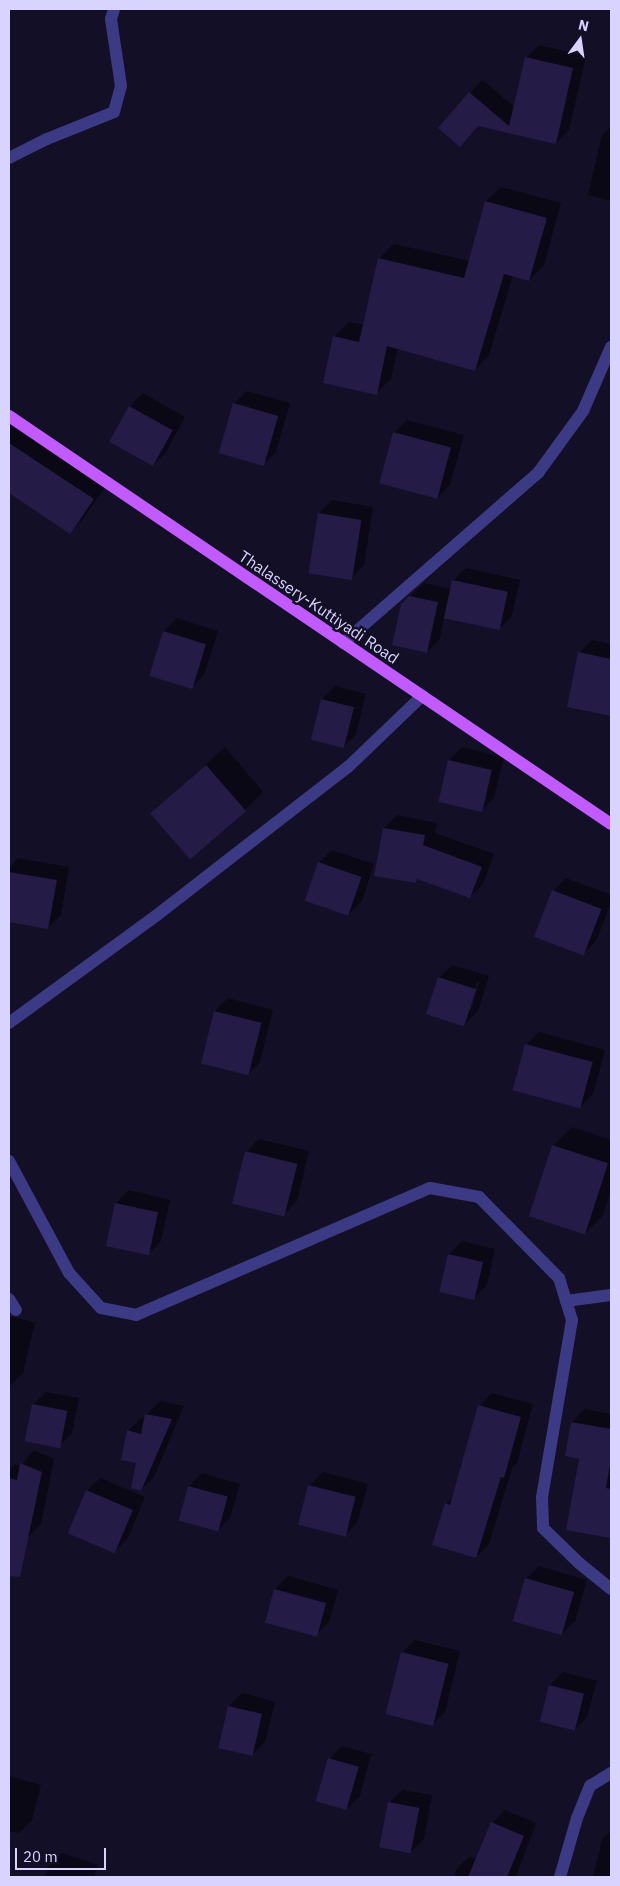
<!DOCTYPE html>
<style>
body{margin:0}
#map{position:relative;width:620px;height:1886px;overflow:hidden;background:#130f26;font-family:"IBM Plex Sans",sans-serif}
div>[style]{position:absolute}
.shadow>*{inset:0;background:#0007}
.building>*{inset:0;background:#241b47;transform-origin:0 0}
.minor>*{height:12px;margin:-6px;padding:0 6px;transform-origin:6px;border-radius:6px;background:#3d3a85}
.primary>*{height:12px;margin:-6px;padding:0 6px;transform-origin:6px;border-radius:6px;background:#c25bff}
span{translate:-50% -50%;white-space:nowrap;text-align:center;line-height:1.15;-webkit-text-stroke:5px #130f26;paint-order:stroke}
.street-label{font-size:16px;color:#d9d4ff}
.frame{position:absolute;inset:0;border:10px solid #d9d4ff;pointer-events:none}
.north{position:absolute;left:555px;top:15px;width:50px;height:50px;-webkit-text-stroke:4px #130f26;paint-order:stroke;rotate:14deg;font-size:14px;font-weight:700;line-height:20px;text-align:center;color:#d9d4ff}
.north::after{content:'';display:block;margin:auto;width:18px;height:22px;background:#d9d4ff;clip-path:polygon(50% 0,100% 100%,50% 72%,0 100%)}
.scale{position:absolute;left:15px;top:1848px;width:91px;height:22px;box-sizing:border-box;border:2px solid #d9d4ff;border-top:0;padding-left:6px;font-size:15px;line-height:18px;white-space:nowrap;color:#d9d4ff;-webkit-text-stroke:4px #130f26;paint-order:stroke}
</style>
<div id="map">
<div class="shadow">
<div style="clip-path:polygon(539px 45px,586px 56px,569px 130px,556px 143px,479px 125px,460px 145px,470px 93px,482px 80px,515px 107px,526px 58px)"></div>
<div style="clip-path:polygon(611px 127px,611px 201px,588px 195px,602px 135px)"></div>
<div style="clip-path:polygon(501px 187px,561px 203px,544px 265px,529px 280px,513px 275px,489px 355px,475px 370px,398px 347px,391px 379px,376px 393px,334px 337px,349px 322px,364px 325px,379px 259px,394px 244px,470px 261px,486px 201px)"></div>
<div style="clip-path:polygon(247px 391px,290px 403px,276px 452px,263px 465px,234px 404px)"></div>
<div style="clip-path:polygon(143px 393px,185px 417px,166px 452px,153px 465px,130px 406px)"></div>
<div style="clip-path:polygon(9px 418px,106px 486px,83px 519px,70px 532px,9px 485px)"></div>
<div style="clip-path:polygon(407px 420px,464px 435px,450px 485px,437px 498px,394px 433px)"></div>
<div style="clip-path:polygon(332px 500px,373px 507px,364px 565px,351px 578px,319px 513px)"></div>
<div style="clip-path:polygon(466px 568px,520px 580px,512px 616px,499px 629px,444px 617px,440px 639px,427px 652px,402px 604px,424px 583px,451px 589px,453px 581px)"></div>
<div style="clip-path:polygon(177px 618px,218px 631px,204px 675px,191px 688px,150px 675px,164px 631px)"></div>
<div style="clip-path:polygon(592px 640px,611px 644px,611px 715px,569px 706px,579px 653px)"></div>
<div style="clip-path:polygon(335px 686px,366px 694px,356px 734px,343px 747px,322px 699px)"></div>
<div style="clip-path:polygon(225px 747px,263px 792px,245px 810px,152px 813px)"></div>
<div style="clip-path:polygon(462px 747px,504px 758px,494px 798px,481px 811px,439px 801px,449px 760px)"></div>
<div style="clip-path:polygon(397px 815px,437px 823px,435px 833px,494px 854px,483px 884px,470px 897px,419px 878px,415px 882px,384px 828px)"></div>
<div style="clip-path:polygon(332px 850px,374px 864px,362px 901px,349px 914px,319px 863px)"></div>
<div style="clip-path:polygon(18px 858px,69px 867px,61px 915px,48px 928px,9px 921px,9px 868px)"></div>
<div style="clip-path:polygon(566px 878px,611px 895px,611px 903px,596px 941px,583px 954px,553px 891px)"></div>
<div style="clip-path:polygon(evenodd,452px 965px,489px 976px,478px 1011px,465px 1024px,439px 978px,452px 965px,477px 982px,479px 983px,471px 1010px,468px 1010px,477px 982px)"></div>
<div style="clip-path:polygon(228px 998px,273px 1010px,260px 1062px,247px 1075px,215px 1011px)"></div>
<div style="clip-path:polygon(539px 1032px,605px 1050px,593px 1094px,580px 1107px,526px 1045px)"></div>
<div style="clip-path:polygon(572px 1127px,611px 1140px,611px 1190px,603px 1215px,585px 1233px,553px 1146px)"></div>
<div style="clip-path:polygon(259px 1139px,309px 1151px,297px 1201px,284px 1214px,246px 1152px)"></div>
<div style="clip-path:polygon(129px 1190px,170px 1200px,161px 1241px,148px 1254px,116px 1203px)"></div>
<div style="clip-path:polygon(462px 1241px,495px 1249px,487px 1285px,474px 1298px,441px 1291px,449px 1254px)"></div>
<div style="clip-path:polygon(9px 1316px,35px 1322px,23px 1373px,10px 1386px)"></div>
<div style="clip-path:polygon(46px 1392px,79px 1398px,72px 1433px,59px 1446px,33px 1405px)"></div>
<div style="clip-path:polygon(492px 1393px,533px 1404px,517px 1463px,512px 1468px,489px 1544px,476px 1557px,446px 1504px,454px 1497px,479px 1406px)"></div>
<div style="clip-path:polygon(160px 1401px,184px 1406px,154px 1477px,141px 1490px,137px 1462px,128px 1431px,141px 1418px,146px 1419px,147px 1414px)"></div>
<div style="clip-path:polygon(585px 1409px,611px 1414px,611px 1537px,568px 1529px,581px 1458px,572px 1422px)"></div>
<div style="clip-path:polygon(34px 1450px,54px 1459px,41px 1524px,28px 1537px,9px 1533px,9px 1470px,15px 1464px,21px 1466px)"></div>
<div style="clip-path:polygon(323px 1472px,368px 1484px,357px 1523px,344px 1536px,299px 1524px,310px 1485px)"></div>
<div style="clip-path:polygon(202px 1473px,240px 1484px,230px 1518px,217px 1531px,189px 1486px)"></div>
<div style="clip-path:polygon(100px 1478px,145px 1497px,128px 1538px,115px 1551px,87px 1491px)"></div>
<div style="clip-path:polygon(539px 1566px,587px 1580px,575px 1621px,562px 1634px,526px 1579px)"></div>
<div style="clip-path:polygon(288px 1576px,338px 1590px,329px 1622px,316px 1635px,267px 1622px,275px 1589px)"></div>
<div style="clip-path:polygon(415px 1640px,460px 1651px,445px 1712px,432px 1725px,402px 1653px)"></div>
<div style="clip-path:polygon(563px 1672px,597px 1681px,587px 1717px,574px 1730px,550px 1685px)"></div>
<div style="clip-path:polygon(242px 1693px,275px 1702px,265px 1742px,252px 1755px,229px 1706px)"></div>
<div style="clip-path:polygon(342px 1746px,371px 1754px,360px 1796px,346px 1809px,329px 1759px)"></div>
<div style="clip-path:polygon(9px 1776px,41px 1785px,32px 1820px,19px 1833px,9px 1831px)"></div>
<div style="clip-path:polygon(402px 1790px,432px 1795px,424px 1839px,411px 1852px,389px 1803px)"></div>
<div style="clip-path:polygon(505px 1810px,536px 1823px,516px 1877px,454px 1877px,456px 1870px,469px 1857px,477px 1859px,492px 1823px)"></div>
<div style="clip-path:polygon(611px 1831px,611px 1877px,593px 1877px,602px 1840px)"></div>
<div style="clip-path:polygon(62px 1853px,98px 1865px,94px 1877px,45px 1877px,49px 1866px)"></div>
</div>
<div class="building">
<div style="clip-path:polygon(525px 57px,573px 68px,556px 144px,478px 126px,460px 147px,438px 128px,469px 92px,509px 126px)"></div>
<div style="clip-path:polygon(485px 201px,547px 218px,529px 281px,504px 274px,475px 371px,387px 346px,377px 395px,323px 383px,333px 336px,359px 342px,378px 258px,464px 278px)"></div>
<div style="left:233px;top:403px;width:47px;height:52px;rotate:16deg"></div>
<div style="left:129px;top:406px;width:50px;height:41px;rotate:29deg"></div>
<div style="left:393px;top:432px;width:60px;height:53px;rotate:15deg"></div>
<div style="clip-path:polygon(9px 443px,94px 499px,70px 534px,9px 493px)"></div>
<div style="left:318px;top:513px;width:44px;height:61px;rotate:9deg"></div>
<div style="left:452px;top:580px;width:57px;height:39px;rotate:12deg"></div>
<div style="clip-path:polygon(409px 596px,438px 602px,427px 653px,392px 645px,401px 604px)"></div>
<div style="left:163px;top:631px;width:45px;height:47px;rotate:17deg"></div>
<div style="clip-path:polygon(578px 652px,611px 659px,611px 716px,567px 707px)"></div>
<div style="left:321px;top:699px;width:34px;height:42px;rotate:14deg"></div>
<div style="left:448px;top:760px;width:45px;height:43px;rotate:13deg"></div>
<div style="left:206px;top:765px;width:61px;height:74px;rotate:49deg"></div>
<div style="clip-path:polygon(383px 828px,425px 835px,423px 845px,482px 867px,470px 898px,417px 879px,416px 883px,374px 876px)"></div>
<div style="left:318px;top:862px;width:46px;height:41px;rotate:19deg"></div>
<div style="clip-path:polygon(9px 872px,57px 880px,48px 929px,9px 922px)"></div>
<div style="left:552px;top:890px;width:53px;height:50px;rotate:21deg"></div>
<div style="left:438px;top:977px;width:40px;height:39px;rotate:18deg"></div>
<div style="left:214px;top:1011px;width:49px;height:54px;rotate:14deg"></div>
<div style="left:525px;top:1044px;width:70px;height:48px;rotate:15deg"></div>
<div style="left:552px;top:1145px;width:59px;height:75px;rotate:18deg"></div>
<div style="left:245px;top:1151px;width:54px;height:54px;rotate:14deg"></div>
<div style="left:115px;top:1203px;width:44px;height:44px;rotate:12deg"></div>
<div style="left:448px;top:1254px;width:36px;height:39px;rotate:13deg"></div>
<div style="left:32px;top:1404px;width:36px;height:38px;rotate:11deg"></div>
<div style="clip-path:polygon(478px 1405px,521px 1417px,504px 1478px,501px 1477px,476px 1558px,432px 1545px,445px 1503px,450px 1505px)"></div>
<div style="clip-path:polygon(145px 1414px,172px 1419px,141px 1491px,131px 1488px,136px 1463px,121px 1460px,127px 1430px,141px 1434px)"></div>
<div style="clip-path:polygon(571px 1422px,611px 1429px,611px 1459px,606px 1488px,611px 1489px,611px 1538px,566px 1530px,579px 1459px,565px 1456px)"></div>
<div style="clip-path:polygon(20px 1463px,42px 1472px,20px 1577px,9px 1576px,9px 1478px,17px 1480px)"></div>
<div style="left:308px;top:1485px;width:49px;height:41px;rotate:14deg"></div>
<div style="left:188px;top:1486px;width:41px;height:36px;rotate:15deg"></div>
<div style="left:86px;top:1490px;width:51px;height:47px;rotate:23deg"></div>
<div style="left:525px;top:1578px;width:51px;height:45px;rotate:16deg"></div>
<div style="left:274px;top:1589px;width:54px;height:35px;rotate:15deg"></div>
<div style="left:401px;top:1652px;width:49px;height:64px;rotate:14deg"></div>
<div style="left:549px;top:1685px;width:36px;height:38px;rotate:14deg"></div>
<div style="left:228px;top:1706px;width:35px;height:43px;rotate:13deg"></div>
<div style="left:328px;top:1758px;width:32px;height:45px;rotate:16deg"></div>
<div style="left:388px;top:1802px;width:32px;height:46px;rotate:11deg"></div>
<div style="clip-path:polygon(491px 1822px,524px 1836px,507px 1877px,468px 1877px)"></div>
</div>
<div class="minor">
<div style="left:9px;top:158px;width:42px;rotate:-26.6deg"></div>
<div style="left:47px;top:139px;width:72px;rotate:-21.9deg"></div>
<div style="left:114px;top:112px;width:27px;rotate:-75deg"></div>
<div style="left:121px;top:86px;width:68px;rotate:-98.5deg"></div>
<div style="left:111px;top:19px;width:10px;rotate:-73deg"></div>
<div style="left:343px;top:643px;width:259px;rotate:-41.1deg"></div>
<div style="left:538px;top:473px;width:77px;rotate:-54deg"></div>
<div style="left:583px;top:411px;width:70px;rotate:-66.4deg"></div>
<div style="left:9px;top:1023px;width:183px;rotate:-36.1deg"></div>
<div style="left:157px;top:915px;width:242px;rotate:-37.8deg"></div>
<div style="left:348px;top:767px;width:103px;rotate:-43.8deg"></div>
<div style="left:9px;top:1161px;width:127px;rotate:61.8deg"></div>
<div style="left:69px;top:1273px;width:47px;rotate:47.6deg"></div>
<div style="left:101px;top:1308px;width:36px;rotate:11deg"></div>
<div style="left:136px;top:1315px;width:320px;rotate:-23.4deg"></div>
<div style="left:430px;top:1188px;width:50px;rotate:10.4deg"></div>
<div style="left:479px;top:1197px;width:114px;rotate:45.4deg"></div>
<div style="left:559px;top:1278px;width:44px;rotate:72.8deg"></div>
<div style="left:572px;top:1320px;width:180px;rotate:99.6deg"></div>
<div style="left:542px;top:1497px;width:31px;rotate:88deg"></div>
<div style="left:543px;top:1528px;width:50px;rotate:44.2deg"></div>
<div style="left:579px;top:1563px;width:41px;rotate:39.1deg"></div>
<div style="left:9px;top:1299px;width:13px;rotate:58deg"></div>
<div style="left:566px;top:1301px;width:45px;rotate:-7.6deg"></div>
<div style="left:560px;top:1877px;width:61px;rotate:-73.9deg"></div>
<div style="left:577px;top:1818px;width:35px;rotate:-68deg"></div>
<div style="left:590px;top:1786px;width:25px;rotate:-32deg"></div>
</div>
<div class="primary">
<div style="left:9px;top:416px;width:727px;rotate:34.13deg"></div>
</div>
<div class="street-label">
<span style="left:319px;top:607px;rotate:34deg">Thalassery-Kuttiyadi Road</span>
</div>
<div class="frame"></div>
<div class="north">N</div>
<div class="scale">20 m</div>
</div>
